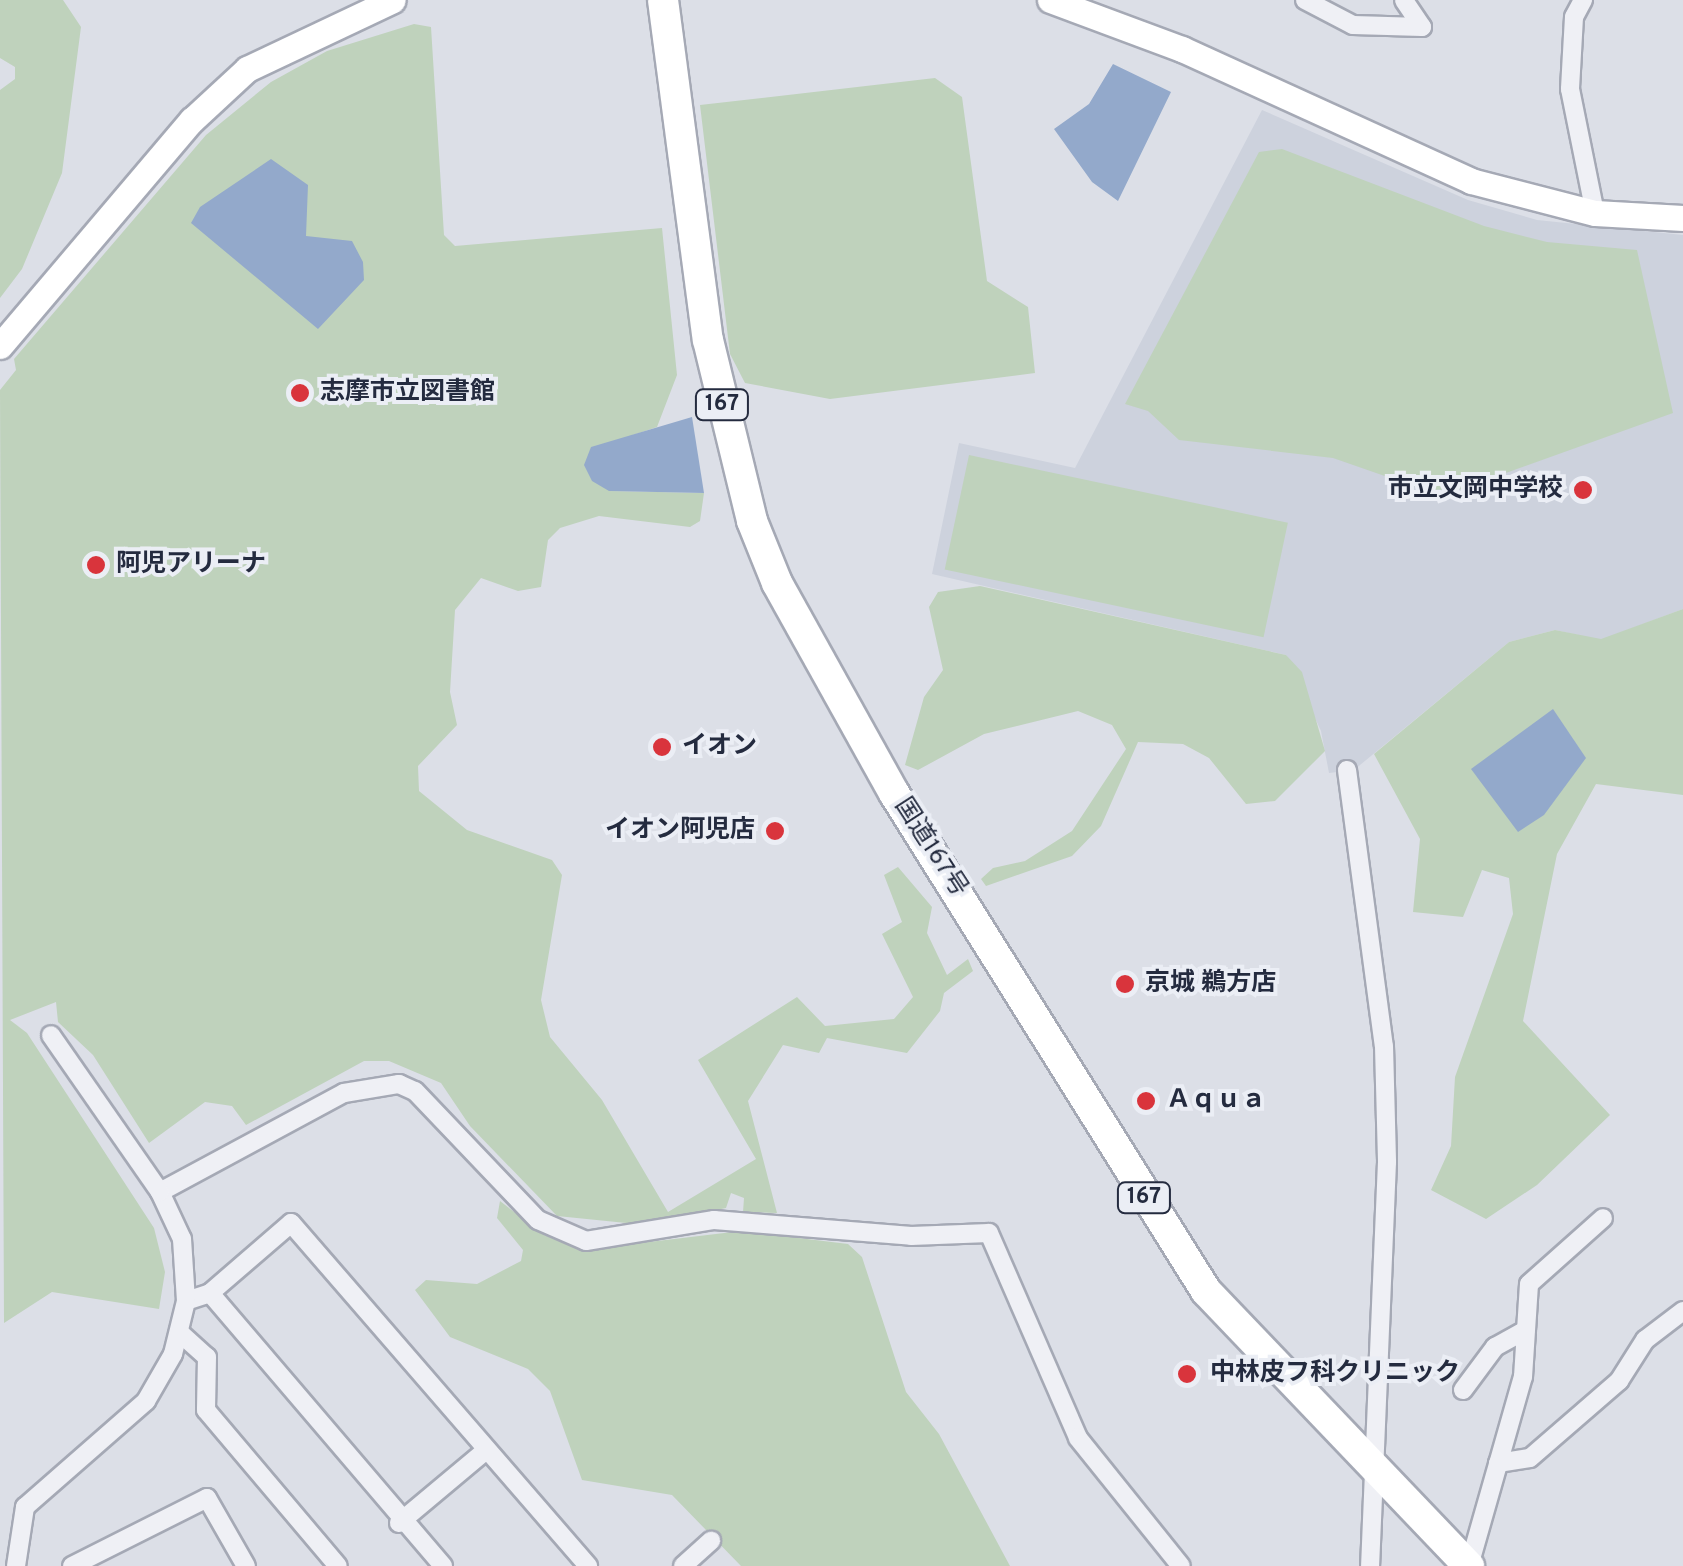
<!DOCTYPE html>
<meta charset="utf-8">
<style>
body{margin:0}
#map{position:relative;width:1683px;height:1566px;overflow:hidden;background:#dcdfe7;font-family:Overpass,"Noto Sans JP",sans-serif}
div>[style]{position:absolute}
.built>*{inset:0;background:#cdd2dd}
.green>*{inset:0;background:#bfd2bc;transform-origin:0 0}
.water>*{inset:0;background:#93a9cb}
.roads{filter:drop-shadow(2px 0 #a5a9b5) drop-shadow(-2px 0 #a5a9b5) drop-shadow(0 2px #a5a9b5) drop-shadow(0 -2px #a5a9b5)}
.street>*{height:18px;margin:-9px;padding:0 9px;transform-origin:9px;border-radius:9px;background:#eff0f5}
.secondary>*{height:25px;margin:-12.5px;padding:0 12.5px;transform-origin:12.5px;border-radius:12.5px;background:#fff}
.highway>*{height:30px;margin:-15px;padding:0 15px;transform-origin:15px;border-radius:15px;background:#fff}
.dots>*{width:28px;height:28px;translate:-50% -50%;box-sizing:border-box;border:5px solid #ebeef5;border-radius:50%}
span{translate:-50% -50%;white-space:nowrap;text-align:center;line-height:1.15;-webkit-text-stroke:8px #ebeef5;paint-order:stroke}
.shield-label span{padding:2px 8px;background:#ebeef5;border:2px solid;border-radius:8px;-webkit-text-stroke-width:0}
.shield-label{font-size:22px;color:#242b3f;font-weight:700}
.poi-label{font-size:25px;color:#242b3f;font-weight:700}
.left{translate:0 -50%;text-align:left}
.right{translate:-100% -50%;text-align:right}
.street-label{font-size:25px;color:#242b3f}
</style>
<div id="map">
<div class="built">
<div style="clip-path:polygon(1262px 110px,1468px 200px,1537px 220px,1683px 235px,1683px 609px,1601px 640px,1555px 630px,1509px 642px,1354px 770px,1329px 773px,1321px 731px,1286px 655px,932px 574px,959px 443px,1075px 468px)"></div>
</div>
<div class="green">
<div style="clip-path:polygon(0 0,63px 0,81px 27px,62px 173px,22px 269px,0 298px,0 90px,15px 79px,15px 67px,0 58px)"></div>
<div style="clip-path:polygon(414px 24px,431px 27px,444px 235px,455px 246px,662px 228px,677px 375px,657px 427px,633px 435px,609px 491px,704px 493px,700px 521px,690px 527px,599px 516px,560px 528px,548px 540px,541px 587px,518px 591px,481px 578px,455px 610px,450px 692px,457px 725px,418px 766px,419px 791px,467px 830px,552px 860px,562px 875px,541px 1000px,550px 1037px,602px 1100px,668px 1212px,756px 1159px,698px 1060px,797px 997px,825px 1026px,894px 1019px,913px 997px,882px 934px,902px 922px,884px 875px,898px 867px,932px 907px,927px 933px,947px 975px,968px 959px,973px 971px,944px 993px,940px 1011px,907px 1053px,827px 1038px,819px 1053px,783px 1045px,748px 1101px,777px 1213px,743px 1212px,744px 1198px,731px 1193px,726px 1208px,646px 1225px,557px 1216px,470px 1126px,441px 1083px,389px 1061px,364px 1061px,246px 1125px,232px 1106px,205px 1102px,149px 1143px,93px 1055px,58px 1022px,56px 1002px,10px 1020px,27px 1033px,154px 1228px,165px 1272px,159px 1309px,52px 1292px,4px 1323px,0 390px,16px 370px,14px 359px,206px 135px,271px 82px,327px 51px)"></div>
<div style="clip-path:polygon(935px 78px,962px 97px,987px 281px,1028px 307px,1035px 373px,830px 399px,745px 383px,730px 354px,700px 105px)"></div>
<div style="clip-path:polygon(1282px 149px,1484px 226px,1547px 242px,1637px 250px,1673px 413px,1461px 489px,1425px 490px,1333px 458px,1179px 440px,1148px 411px,1125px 404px,1259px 152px)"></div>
<div style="left:969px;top:455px;width:326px;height:117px;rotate:12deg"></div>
<div style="clip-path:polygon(980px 586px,1286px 655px,1302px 672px,1325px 751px,1275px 801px,1246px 804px,1209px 758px,1183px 744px,1138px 742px,1101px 826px,1072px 856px,986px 886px,981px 879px,993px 868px,1025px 861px,1072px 831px,1126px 749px,1112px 725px,1078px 711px,984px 734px,918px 770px,905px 765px,924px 697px,943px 670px,929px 607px,938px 592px)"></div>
<div style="clip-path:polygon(1683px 609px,1683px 795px,1596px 784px,1557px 854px,1523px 1021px,1610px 1115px,1537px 1185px,1486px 1219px,1431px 1190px,1451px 1146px,1455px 1077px,1513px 914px,1509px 878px,1482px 870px,1463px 917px,1413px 912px,1420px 839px,1374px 754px,1509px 642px,1555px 630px,1601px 639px)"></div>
<div style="clip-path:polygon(500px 1201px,544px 1235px,582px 1250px,741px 1231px,848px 1244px,862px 1257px,906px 1392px,939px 1434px,1010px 1566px,741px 1566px,672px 1495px,582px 1480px,550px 1391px,528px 1369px,450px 1337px,415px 1290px,426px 1280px,477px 1284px,521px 1261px,523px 1250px,497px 1218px)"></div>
</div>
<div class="water">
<div style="clip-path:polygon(1113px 64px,1171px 92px,1118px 201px,1092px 182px,1054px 129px,1089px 104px)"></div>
<div style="clip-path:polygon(271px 159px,308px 185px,306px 236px,352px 241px,363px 262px,364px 280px,318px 329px,191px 223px,200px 207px)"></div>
<div style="clip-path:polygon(692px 417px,704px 493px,609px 491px,592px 481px,584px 465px,591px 447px)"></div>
<div style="clip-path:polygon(1553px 709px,1586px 758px,1544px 815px,1518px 832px,1471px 769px)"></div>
</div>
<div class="roads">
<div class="street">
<div style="left:1305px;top:0;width:54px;rotate:27.5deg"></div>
<div style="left:1353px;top:25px;width:69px;rotate:1.7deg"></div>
<div style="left:1422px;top:27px;width:32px;rotate:-124deg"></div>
<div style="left:1583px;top:0;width:19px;rotate:118deg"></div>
<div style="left:1574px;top:17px;width:72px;rotate:93.2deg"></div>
<div style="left:1570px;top:89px;width:126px;rotate:78.6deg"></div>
<div style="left:1347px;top:770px;width:278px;rotate:82.4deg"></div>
<div style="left:1384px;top:1046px;width:116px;rotate:88.5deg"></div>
<div style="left:1387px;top:1162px;width:404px;rotate:92.4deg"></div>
<div style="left:160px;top:1192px;width:209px;rotate:-28.3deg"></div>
<div style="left:344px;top:1093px;width:56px;rotate:-9.3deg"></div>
<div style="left:399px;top:1084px;width:17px;rotate:24deg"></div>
<div style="left:415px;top:1091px;width:178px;rotate:46.4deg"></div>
<div style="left:538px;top:1220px;width:52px;rotate:23.6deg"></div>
<div style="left:586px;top:1241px;width:130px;rotate:-9.3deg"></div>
<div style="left:714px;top:1220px;width:198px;rotate:4.6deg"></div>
<div style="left:911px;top:1236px;width:78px;rotate:-2.2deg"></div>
<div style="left:989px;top:1233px;width:223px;rotate:66.5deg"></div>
<div style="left:1078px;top:1438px;width:164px;rotate:51.2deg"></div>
<div style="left:210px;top:1293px;width:359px;rotate:49.5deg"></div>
<div style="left:186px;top:1301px;width:25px;rotate:-18deg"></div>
<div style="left:210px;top:1293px;width:107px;rotate:-40.8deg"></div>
<div style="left:291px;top:1223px;width:454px;rotate:49.1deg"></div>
<div style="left:180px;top:1333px;width:36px;rotate:42deg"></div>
<div style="left:207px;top:1357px;width:53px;rotate:91.1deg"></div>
<div style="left:206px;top:1410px;width:204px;rotate:49.8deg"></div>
<div style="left:1463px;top:1390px;width:54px;rotate:-53.3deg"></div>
<div style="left:1495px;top:1347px;width:35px;rotate:-29deg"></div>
<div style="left:1498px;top:1463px;width:32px;rotate:-9deg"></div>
<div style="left:1530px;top:1458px;width:118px;rotate:-40.9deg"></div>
<div style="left:1619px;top:1381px;width:49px;rotate:-57.6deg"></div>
<div style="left:1645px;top:1340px;width:48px;rotate:-37.3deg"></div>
<div style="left:399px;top:1523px;width:112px;rotate:-39.9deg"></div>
<div style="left:16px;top:1566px;width:60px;rotate:-81.3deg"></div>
<div style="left:25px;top:1507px;width:161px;rotate:-41.2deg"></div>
<div style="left:146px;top:1401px;width:54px;rotate:-60.1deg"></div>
<div style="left:173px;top:1354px;width:55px;rotate:-76.2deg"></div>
<div style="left:186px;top:1301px;width:62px;rotate:-93.7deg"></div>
<div style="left:182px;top:1239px;width:52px;rotate:-115.1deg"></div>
<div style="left:160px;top:1192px;width:191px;rotate:-124.8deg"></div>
<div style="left:72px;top:1566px;width:151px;rotate:-26.7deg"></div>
<div style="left:207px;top:1498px;width:78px;rotate:60.2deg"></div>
<div style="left:683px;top:1566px;width:38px;rotate:-42deg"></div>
<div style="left:1469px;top:1566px;width:197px;rotate:-74.1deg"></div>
<div style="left:1523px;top:1377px;width:93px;rotate:-86.3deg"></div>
<div style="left:1529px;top:1284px;width:99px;rotate:-41.7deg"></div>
</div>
<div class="secondary">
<div style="left:1050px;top:0;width:141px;rotate:20.4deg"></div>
<div style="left:1182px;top:49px;width:318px;rotate:24.5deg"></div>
<div style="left:1471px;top:181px;width:128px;rotate:14.5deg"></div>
<div style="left:1595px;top:213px;width:88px;rotate:3.3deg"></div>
<div style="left:0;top:346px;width:297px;rotate:-49.7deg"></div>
<div style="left:192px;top:120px;width:75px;rotate:-42.8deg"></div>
<div style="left:247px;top:69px;width:161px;rotate:-25.3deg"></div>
</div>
<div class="highway">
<div style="left:663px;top:0;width:343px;rotate:82.5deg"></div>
<div style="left:708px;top:340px;width:186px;rotate:76.3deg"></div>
<div style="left:752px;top:521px;width:67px;rotate:68deg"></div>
<div style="left:777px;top:583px;width:240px;rotate:60.9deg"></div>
<div style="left:894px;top:793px;width:588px;rotate:57.93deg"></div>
<div style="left:1206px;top:1291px;width:381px;rotate:46.3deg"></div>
</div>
</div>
<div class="dots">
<div style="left:300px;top:393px;background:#d9343c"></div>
<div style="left:1583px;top:490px;background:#d9343c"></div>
<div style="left:96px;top:565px;background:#d9343c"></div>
<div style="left:662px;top:747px;background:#d9343c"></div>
<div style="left:775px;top:831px;background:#d9343c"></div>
<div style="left:1125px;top:984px;background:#d9343c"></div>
<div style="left:1146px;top:1101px;background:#d9343c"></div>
<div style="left:1187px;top:1374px;background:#d9343c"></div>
</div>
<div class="shield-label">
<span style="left:722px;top:405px">167</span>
<span style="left:1144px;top:1198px">167</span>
</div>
<div class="poi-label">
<span class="left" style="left:320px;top:393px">志摩市立図書館</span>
<span class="right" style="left:1563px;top:490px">市立文岡中学校</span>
<span class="left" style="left:116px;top:565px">阿児アリーナ</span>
<span class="left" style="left:682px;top:747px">イオン</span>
<span class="right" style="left:755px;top:831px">イオン阿児店</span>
<span class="left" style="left:1145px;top:984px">京城 鵜方店</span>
<span class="left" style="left:1166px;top:1101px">Ａｑｕａ</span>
<span class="left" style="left:1210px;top:1374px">中林皮フ科クリニック</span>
</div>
<div class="street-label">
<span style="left:930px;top:848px;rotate:57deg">国道167号</span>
</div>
</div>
